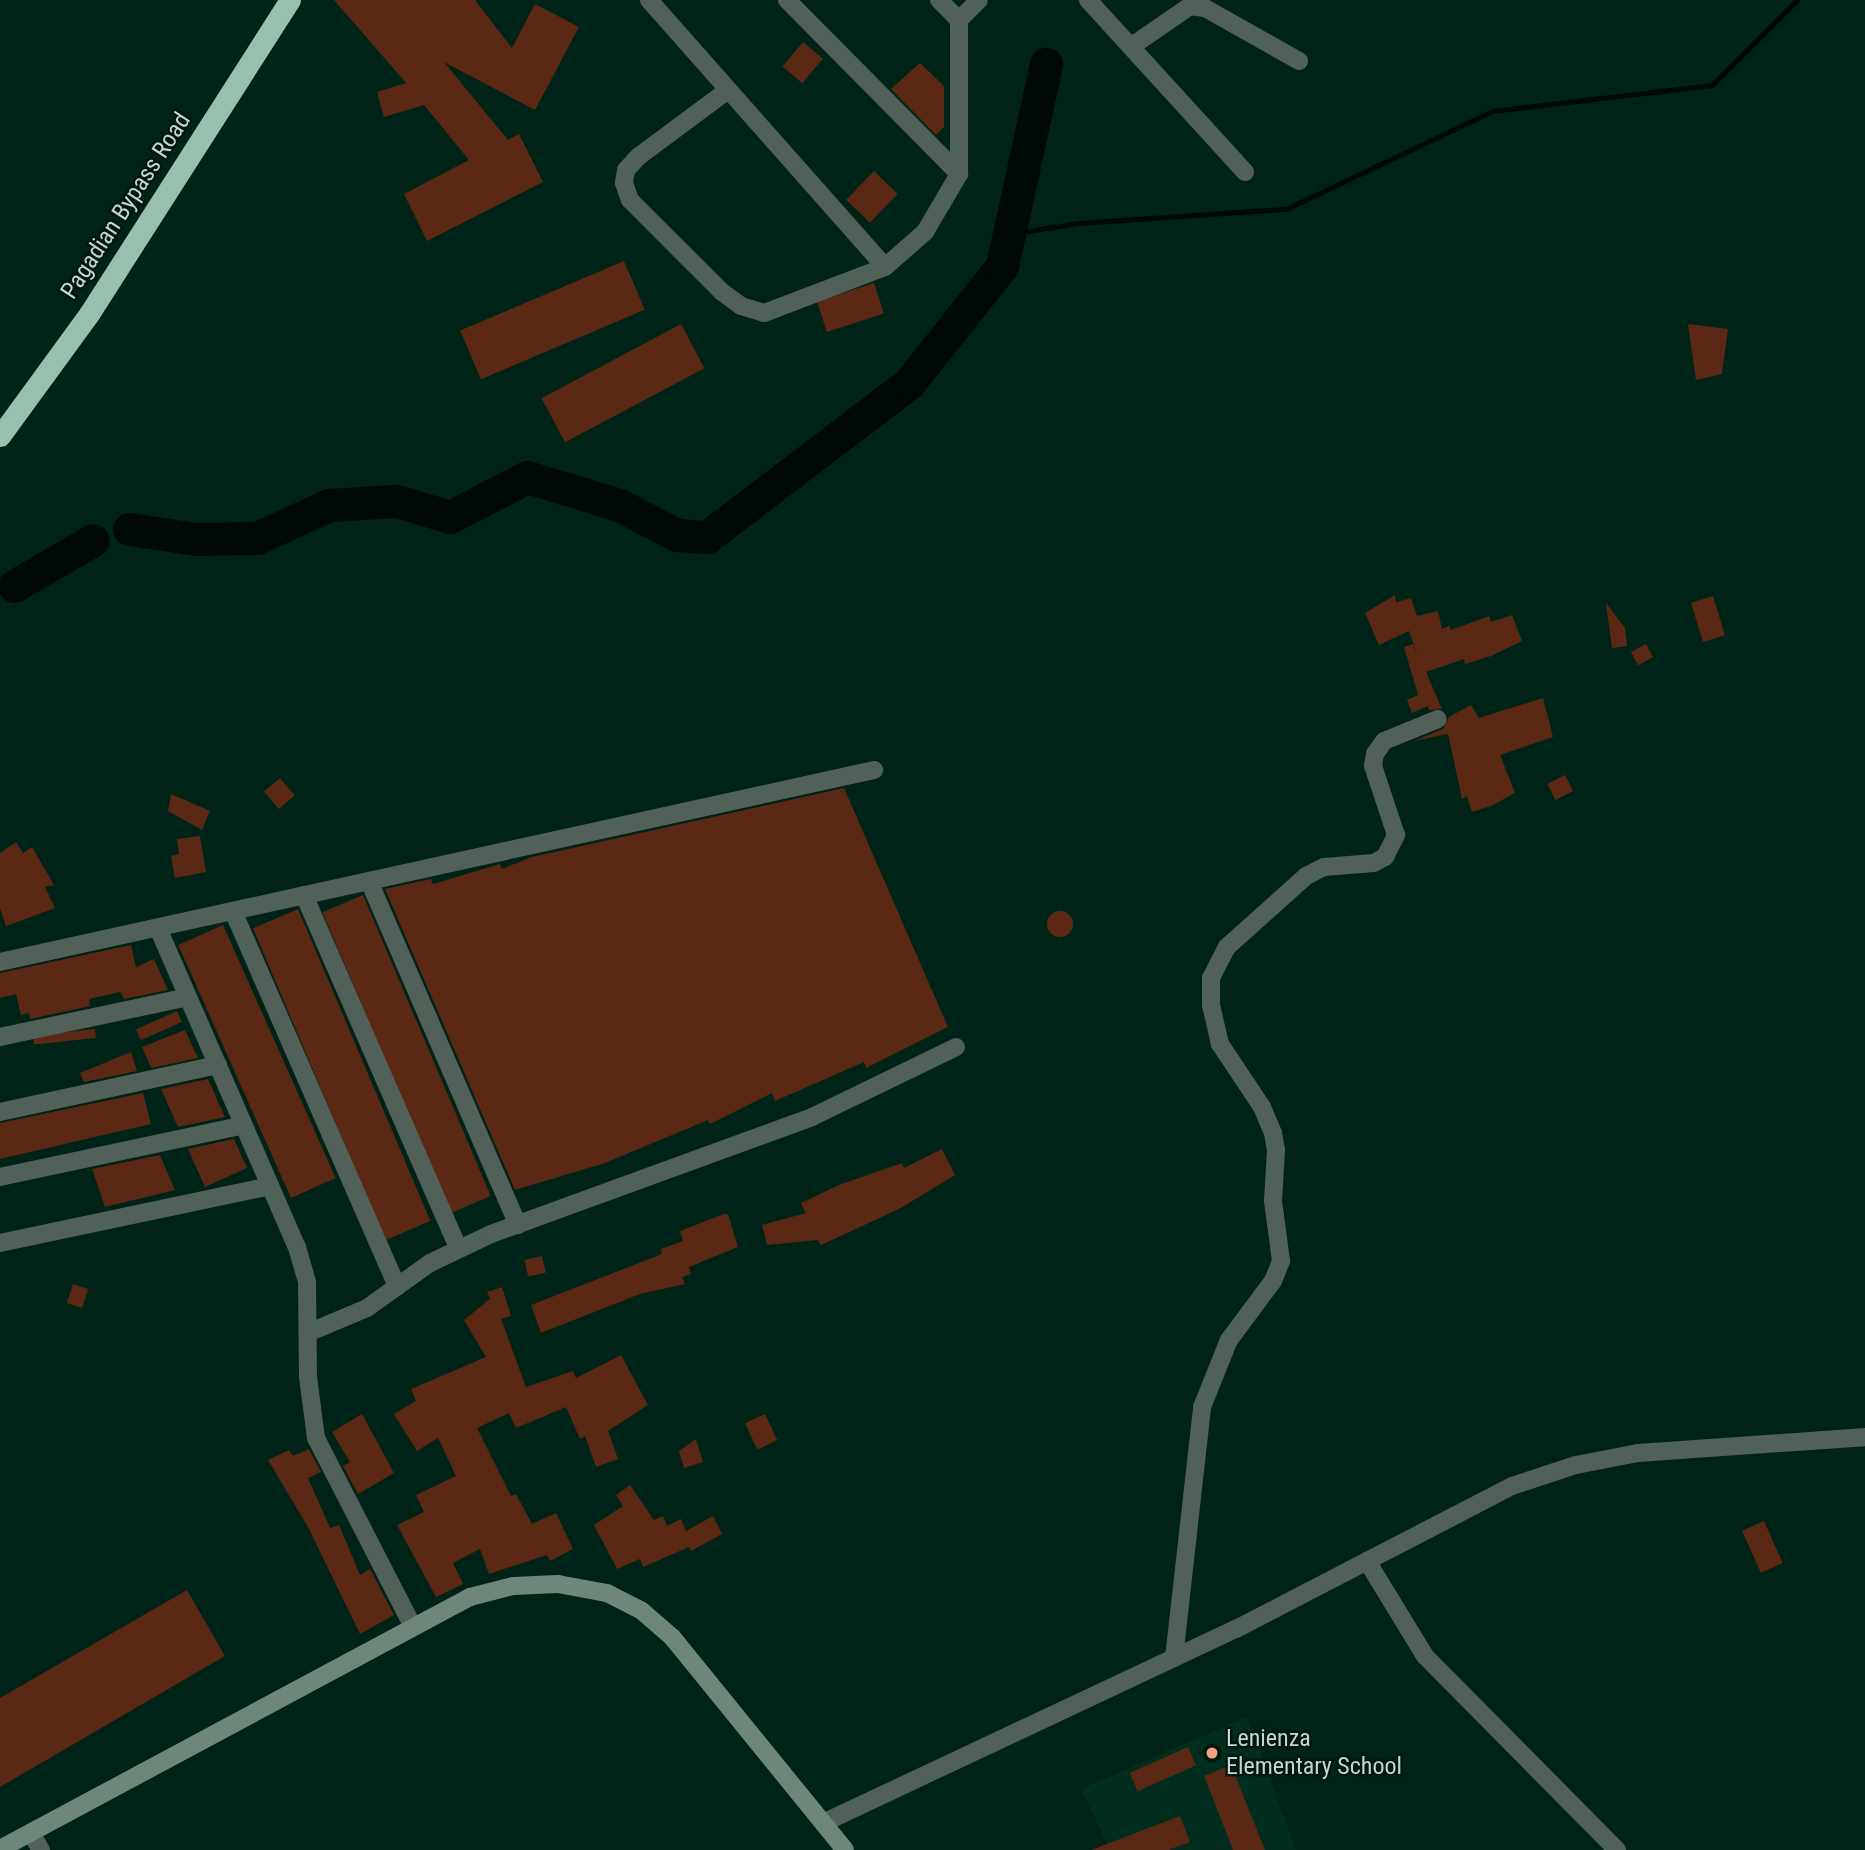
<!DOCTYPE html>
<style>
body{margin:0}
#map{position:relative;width:1865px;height:1850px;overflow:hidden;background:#002317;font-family:"Roboto Condensed",sans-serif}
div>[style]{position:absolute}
.built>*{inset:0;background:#002d1e}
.stream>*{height:5px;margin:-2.5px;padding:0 2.5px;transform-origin:2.5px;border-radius:2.5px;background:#000904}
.river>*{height:33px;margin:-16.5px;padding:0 16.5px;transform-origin:16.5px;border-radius:16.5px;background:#000904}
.building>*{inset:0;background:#5b2813;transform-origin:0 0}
.round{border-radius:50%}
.street>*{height:18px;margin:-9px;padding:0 9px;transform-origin:9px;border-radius:9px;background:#516059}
.secondary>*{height:18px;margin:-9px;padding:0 9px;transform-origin:9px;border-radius:9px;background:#6f867b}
.highway>*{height:21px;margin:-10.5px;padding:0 10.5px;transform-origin:10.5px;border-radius:10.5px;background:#9abfae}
.dots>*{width:19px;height:19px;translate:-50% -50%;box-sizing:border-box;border:4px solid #01180f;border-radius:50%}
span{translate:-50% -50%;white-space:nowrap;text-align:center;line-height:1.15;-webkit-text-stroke:5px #01180f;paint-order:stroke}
.street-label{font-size:24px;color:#c4d7ce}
.poi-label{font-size:24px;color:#c4d7ce}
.left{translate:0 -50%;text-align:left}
</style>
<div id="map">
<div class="built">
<div style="clip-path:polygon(1247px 1717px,1296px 1850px,1110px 1850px,1081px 1789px)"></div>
</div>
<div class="stream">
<div style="left:1009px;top:234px;width:70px;rotate:-9.1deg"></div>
<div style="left:1078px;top:223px;width:208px;rotate:-3.9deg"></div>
<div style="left:1286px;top:209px;width:228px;rotate:-25.4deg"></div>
<div style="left:1492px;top:111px;width:222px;rotate:-6.7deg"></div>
<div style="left:1712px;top:85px;width:120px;rotate:-45deg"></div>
</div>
<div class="river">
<div style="left:129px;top:529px;width:68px;rotate:8.5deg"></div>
<div style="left:196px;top:539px;width:61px;rotate:-0.9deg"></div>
<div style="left:257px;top:538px;width:79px;rotate:-24.6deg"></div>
<div style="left:329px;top:505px;width:68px;rotate:-3.4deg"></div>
<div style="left:397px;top:501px;width:55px;rotate:16.8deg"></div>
<div style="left:450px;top:517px;width:87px;rotate:-27.5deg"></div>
<div style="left:527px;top:477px;width:96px;rotate:16.9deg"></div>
<div style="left:619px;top:505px;width:65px;rotate:27.3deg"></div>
<div style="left:677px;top:535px;width:30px;rotate:4deg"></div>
<div style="left:707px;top:537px;width:254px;rotate:-37.3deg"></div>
<div style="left:909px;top:383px;width:149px;rotate:-51.5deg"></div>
<div style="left:1002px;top:266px;width:207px;rotate:-77.7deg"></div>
<div style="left:14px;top:586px;width:91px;rotate:-30.2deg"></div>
</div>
<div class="building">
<div style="clip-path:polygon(334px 0,475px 0,512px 48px,535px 4px,579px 27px,535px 110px,444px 62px,508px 140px,519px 134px,543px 182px,427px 241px,404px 194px,469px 160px,424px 105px,384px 117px,377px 92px,406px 83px)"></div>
<div style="left:803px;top:42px;width:26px;height:32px;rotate:40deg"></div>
<div style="clip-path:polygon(920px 63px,944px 86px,944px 127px,936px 135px,891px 89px)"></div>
<div style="left:874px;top:171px;width:33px;height:40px;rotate:44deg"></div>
<div style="left:624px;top:261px;width:53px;height:178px;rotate:67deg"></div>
<div style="left:874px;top:283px;width:32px;height:60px;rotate:72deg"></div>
<div style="left:681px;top:324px;width:50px;height:158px;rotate:62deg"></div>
<div style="clip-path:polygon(1688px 324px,1728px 329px,1722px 374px,1696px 380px)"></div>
<div style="clip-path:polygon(1395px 595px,1396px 602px,1411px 598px,1417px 616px,1438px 611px,1442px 629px,1449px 626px,1451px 630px,1489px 616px,1491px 622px,1512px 615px,1522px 641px,1491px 656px,1465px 664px,1464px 659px,1426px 672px,1442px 709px,1429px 710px,1428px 706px,1412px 713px,1407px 700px,1418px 695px,1404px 647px,1413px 644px,1418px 656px,1409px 631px,1379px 645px,1365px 613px)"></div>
<div style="left:1713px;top:596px;width:41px;height:23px;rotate:73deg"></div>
<div style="clip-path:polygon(1606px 603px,1625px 628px,1627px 646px,1612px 648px)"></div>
<div style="left:1646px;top:644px;width:15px;height:17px;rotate:62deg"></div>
<div style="clip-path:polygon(1543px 698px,1553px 737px,1500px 755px,1515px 793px,1491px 806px,1472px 812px,1467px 796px,1462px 799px,1448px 734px,1414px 741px,1443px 729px,1449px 717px,1471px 705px,1479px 718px)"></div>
<div style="left:1565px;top:775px;width:18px;height:20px;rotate:63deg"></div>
<div style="left:280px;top:778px;width:23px;height:21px;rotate:50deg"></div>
<div style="clip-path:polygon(844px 788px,948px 1027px,866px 1068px,864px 1062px,775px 1101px,772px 1093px,710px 1124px,708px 1120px,605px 1163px,515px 1190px,385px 889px,431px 879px,433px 884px,500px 864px,502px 869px,532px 857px)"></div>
<div style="clip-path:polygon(171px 794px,210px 811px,202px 830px,168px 811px)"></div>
<div style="clip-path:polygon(200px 836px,206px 872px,175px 878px,171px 856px,179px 854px,177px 839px)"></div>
<div style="clip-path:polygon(16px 842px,23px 853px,32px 847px,54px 885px,45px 887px,55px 908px,6px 926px,0 908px,0 853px)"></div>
<div style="left:363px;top:895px;width:327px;height:44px;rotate:67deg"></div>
<div style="left:298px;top:909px;width:339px;height:49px;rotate:67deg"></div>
<div class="round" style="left:1047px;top:911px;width:26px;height:26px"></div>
<div style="left:223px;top:925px;width:277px;height:49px;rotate:66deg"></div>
<div style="clip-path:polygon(131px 945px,136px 967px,154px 959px,168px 990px,124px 999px,120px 992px,89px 999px,90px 1006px,30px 1019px,29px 1013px,21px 1015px,16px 994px,0 998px,0 973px)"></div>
<div style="left:177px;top:1011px;width:12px;height:45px;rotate:66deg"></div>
<div style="left:95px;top:1029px;width:9px;height:62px;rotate:84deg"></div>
<div style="clip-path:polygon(185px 1030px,198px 1058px,151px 1068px,142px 1047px)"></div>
<div style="clip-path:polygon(131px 1052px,137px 1071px,84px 1082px,80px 1073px)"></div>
<div style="clip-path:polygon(208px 1079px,225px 1117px,178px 1127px,161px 1089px)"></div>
<div style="clip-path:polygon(143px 1093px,151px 1124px,0 1159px,0 1123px)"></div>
<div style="clip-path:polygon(234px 1139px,247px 1168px,205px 1187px,188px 1149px)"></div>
<div style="clip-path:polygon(942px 1149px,955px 1175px,899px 1209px,821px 1245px,818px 1240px,767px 1245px,762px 1225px,806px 1213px,801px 1203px,839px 1185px,902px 1163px,904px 1168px)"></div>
<div style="clip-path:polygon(160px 1155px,175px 1190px,105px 1207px,92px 1169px)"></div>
<div style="clip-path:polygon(724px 1214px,728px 1214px,738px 1247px,689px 1267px,691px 1274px,682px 1277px,685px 1284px,640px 1294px,541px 1333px,531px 1305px,662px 1254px,661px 1249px,683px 1241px,680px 1231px)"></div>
<div style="left:542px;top:1256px;width:17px;height:18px;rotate:77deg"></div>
<div style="left:73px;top:1284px;width:16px;height:20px;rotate:18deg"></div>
<div style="clip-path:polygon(502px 1287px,511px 1316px,501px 1319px,526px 1387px,573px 1371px,576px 1378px,621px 1355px,648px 1405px,608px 1431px,618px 1459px,596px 1467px,585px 1436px,580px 1439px,566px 1407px,516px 1428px,509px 1413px,477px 1428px,511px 1496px,516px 1494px,532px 1524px,556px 1513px,573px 1549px,550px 1561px,547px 1555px,489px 1574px,480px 1549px,453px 1563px,463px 1584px,436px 1597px,397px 1525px,424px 1512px,416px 1495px,456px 1476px,438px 1438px,417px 1451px,394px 1414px,416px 1401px,411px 1389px,486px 1357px,464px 1320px,490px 1299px,487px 1292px)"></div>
<div style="clip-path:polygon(362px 1414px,394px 1473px,358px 1494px,343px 1466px,350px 1462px,332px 1432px)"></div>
<div style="left:765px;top:1414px;width:29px;height:22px;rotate:65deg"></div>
<div style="clip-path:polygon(696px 1439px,703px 1462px,684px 1468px,679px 1451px)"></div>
<div style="clip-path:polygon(309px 1449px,321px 1472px,308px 1478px,330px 1528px,339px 1525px,360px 1575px,370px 1569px,394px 1615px,360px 1634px,308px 1527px,268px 1460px,289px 1450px,293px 1456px)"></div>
<div style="clip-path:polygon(630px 1485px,654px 1520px,663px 1516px,667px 1526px,681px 1519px,686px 1531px,713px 1516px,722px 1534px,691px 1551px,689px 1547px,643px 1567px,640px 1559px,617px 1569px,594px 1525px,623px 1506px,616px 1495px)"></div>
<div style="left:1764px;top:1521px;width:46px;height:24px;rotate:66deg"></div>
<div style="clip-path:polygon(187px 1590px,225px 1656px,0 1787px,0 1698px)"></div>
<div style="left:1188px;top:1747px;width:20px;height:64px;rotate:66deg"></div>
<div style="clip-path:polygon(1231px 1765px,1265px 1850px,1233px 1850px,1204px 1776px)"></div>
<div style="clip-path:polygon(1180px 1816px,1190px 1842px,1168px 1850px,1091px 1850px)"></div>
</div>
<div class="street">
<div style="left:649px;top:0;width:356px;rotate:48.5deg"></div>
<div style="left:787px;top:0;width:245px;rotate:45.3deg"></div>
<div style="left:939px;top:0;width:28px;rotate:45deg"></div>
<div style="left:1088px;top:0;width:233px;rotate:47.6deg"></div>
<div style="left:1132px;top:46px;width:70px;rotate:-34.6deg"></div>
<div style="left:1190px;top:6px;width:15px;rotate:8deg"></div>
<div style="left:1205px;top:8px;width:108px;rotate:29.4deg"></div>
<div style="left:728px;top:90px;width:111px;rotate:143.4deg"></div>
<div style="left:639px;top:156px;width:19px;rotate:133deg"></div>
<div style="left:626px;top:170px;width:13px;rotate:99deg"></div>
<div style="left:624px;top:183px;width:18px;rotate:71deg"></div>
<div style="left:630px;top:200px;width:130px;rotate:45deg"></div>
<div style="left:722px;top:292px;width:24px;rotate:36deg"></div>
<div style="left:741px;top:306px;width:24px;rotate:17deg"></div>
<div style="left:764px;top:313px;width:129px;rotate:-20.8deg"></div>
<div style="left:885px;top:267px;width:53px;rotate:-41.2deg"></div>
<div style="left:925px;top:232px;width:67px;rotate:-59.6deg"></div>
<div style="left:959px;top:174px;width:154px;rotate:-90deg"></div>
<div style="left:959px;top:20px;width:28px;rotate:-45deg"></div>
<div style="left:369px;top:881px;width:375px;rotate:66.6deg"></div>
<div style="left:304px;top:895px;width:385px;rotate:66.4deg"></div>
<div style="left:233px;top:911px;width:410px;rotate:66.4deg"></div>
<div style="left:158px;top:928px;width:348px;rotate:66.5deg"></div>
<div style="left:297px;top:1247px;width:36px;rotate:74deg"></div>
<div style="left:307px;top:1282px;width:95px;rotate:89.4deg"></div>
<div style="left:308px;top:1377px;width:62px;rotate:82.5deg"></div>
<div style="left:316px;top:1438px;width:212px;rotate:62.8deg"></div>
<div style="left:0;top:962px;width:895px;rotate:-12.39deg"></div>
<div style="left:0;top:1037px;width:192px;rotate:-12deg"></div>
<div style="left:0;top:1112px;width:223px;rotate:-12.2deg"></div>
<div style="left:0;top:1177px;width:249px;rotate:-12deg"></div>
<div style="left:0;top:1243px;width:276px;rotate:-11.9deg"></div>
<div style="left:310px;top:1332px;width:62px;rotate:-22.8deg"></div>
<div style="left:367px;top:1308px;width:77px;rotate:-35.5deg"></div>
<div style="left:430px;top:1263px;width:68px;rotate:-25.4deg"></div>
<div style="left:491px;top:1234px;width:342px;rotate:-20deg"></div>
<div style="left:812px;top:1117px;width:160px;rotate:-25.9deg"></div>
<div style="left:1367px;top:1561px;width:111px;rotate:58.6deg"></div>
<div style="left:1425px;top:1656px;width:273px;rotate:45.3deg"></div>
<div style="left:1174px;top:1658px;width:253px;rotate:-83.6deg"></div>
<div style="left:1202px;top:1407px;width:72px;rotate:-68.1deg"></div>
<div style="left:1229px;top:1340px;width:74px;rotate:-53.3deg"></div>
<div style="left:1273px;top:1281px;width:22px;rotate:-68deg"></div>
<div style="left:1281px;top:1261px;width:61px;rotate:-97.6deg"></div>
<div style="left:1273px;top:1201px;width:51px;rotate:-86.6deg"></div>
<div style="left:1276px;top:1150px;width:17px;rotate:-100deg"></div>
<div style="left:1273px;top:1133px;width:28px;rotate:-113deg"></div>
<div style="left:1262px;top:1107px;width:76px;rotate:-123.7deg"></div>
<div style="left:1220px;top:1044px;width:39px;rotate:-103deg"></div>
<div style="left:1211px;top:1006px;width:28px;rotate:-90deg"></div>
<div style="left:1211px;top:978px;width:35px;rotate:-63deg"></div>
<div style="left:1227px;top:947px;width:106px;rotate:-41.9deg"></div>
<div style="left:1306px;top:876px;width:20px;rotate:-27deg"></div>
<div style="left:1324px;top:867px;width:50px;rotate:-4.6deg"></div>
<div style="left:1374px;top:863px;width:13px;rotate:-29deg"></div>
<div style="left:1385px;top:857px;width:25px;rotate:-63deg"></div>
<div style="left:1396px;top:835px;width:73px;rotate:-108.4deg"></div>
<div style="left:1373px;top:766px;width:12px;rotate:-81deg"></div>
<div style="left:1375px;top:754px;width:16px;rotate:-55deg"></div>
<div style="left:1384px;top:741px;width:58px;rotate:-22.2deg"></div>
<div style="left:823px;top:1823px;width:456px;rotate:-25.2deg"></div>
<div style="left:1236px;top:1629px;width:311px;rotate:-27.4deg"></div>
<div style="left:1512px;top:1486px;width:67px;rotate:-18.2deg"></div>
<div style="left:1576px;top:1465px;width:63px;rotate:-11deg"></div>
<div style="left:1638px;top:1453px;width:228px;rotate:-4deg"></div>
<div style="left:31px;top:1833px;width:20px;rotate:60deg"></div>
</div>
<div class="secondary">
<div style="left:0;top:1849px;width:533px;rotate:-28.2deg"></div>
<div style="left:470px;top:1597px;width:44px;rotate:-14.3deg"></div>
<div style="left:513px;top:1586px;width:45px;rotate:-2.5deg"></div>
<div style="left:558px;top:1584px;width:50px;rotate:10.4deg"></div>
<div style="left:607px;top:1593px;width:39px;rotate:27deg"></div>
<div style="left:642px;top:1611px;width:40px;rotate:41deg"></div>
<div style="left:672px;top:1637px;width:274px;rotate:50.9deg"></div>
</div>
<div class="highway">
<div style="left:0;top:436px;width:151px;rotate:-53.9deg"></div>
<div style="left:89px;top:314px;width:373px;rotate:-57.4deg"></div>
</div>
<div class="dots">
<div style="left:1212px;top:1753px;background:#f2a080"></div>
</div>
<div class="street-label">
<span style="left:126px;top:206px;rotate:-57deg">Pagadian Bypass Road</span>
</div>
<div class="poi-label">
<span class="left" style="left:1226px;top:1753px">Lenienza<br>Elementary School</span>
</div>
</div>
